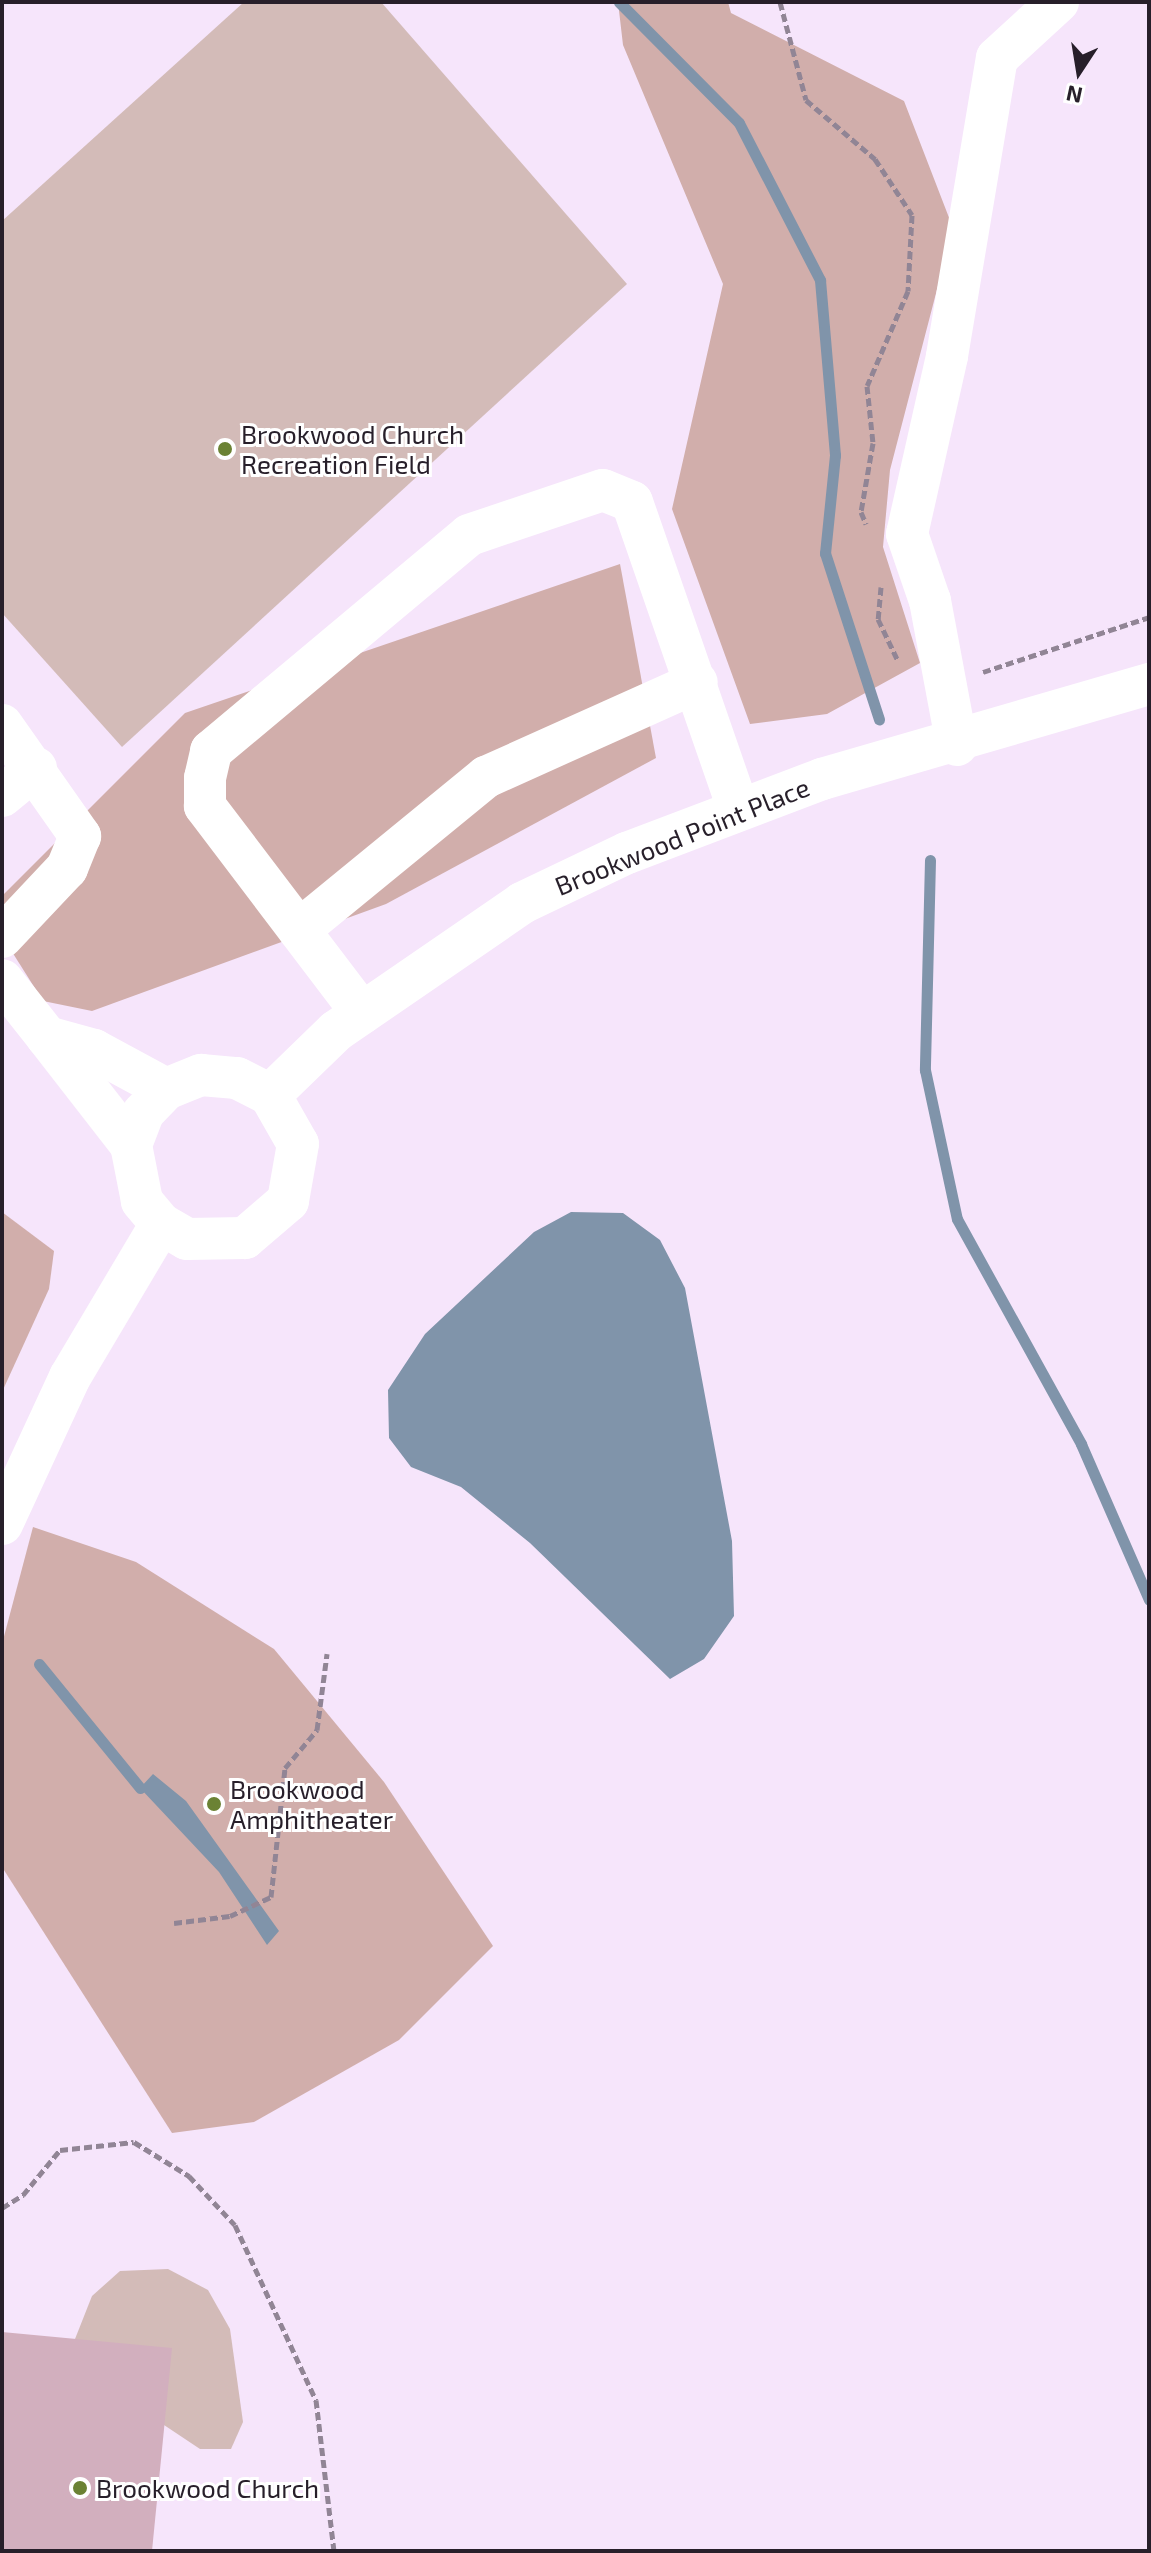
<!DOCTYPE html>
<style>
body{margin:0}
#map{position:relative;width:1151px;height:2553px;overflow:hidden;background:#f6e5fb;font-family:"Exo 2",sans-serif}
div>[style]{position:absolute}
.green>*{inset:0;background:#d3bbb8}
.forest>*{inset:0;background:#d1aeab}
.water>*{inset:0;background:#8094aa}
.stream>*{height:11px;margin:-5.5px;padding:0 5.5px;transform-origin:5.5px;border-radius:5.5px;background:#8094aa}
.building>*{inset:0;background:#d2afbe}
.path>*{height:5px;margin-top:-2.5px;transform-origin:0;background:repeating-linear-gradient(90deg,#918595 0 8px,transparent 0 12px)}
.minor>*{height:42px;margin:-21px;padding:0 21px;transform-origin:21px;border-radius:21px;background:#fff}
.dots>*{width:22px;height:22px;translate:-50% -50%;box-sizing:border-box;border:4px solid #fff;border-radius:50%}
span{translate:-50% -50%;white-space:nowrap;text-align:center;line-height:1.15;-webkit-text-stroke:6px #fff;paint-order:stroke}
.poi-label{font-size:26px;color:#271f2a}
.left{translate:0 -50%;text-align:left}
.street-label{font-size:26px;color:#271f2a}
.frame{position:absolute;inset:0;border:4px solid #271f2a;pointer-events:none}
.north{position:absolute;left:1039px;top:32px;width:80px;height:80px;-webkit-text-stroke:6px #fff;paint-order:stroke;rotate:192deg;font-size:22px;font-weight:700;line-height:32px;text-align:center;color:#271f2a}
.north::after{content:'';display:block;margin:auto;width:28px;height:36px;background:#271f2a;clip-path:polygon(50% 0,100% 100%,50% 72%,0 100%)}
</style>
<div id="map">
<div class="green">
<div style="clip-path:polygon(244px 2px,381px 2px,627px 284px,122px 747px,2px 613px,2px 221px)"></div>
<div style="clip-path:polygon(168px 2269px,208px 2290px,230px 2329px,243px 2422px,231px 2449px,200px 2449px,164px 2425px,75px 2339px,92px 2296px,120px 2271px)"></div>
</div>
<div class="forest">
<div style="clip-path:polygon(618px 2px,728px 2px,731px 13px,904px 101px,953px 228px,890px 470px,883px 547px,920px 663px,827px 714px,750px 724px,672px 509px,723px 284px,623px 45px)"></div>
<div style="clip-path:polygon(620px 564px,656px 758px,386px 904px,92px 1011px,43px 1001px,2px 936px,2px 896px,185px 713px)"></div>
<div style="clip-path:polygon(2px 1212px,54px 1251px,49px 1289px,2px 1392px)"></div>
<div style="clip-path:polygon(33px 1527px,136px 1562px,274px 1649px,384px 1782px,493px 1946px,399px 2040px,254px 2122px,172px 2133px,2px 1867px,2px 1644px)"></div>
</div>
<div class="water">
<div style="clip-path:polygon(571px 1212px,623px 1213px,660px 1240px,685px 1288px,732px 1541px,734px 1616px,704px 1659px,670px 1679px,530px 1543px,461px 1487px,411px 1467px,389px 1438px,388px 1390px,425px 1334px,534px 1232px)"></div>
<div style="clip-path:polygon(153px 1774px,186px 1801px,279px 1931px,267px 1945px,219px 1872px,140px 1788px)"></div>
</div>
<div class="stream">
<div style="left:619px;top:2px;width:170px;rotate:45.2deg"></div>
<div style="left:739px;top:123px;width:177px;rotate:62.7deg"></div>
<div style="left:820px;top:280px;width:176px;rotate:85.1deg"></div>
<div style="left:835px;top:455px;width:99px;rotate:95.8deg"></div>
<div style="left:825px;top:553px;width:175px;rotate:72deg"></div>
<div style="left:930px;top:860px;width:210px;rotate:91.4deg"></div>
<div style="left:925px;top:1070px;width:152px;rotate:77.9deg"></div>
<div style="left:957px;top:1219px;width:257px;rotate:61.1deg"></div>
<div style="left:1081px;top:1444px;width:170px;rotate:66.4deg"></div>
<div style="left:39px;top:1664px;width:160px;rotate:50.8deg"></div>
</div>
<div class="building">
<div style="clip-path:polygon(2px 2332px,172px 2348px,152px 2551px,2px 2551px)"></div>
</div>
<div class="path">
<div style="left:780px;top:2px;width:101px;rotate:75.1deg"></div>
<div style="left:806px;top:100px;width:91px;rotate:40.5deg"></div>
<div style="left:875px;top:159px;width:67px;rotate:56.5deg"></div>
<div style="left:912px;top:215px;width:76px;rotate:93deg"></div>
<div style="left:908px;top:291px;width:103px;rotate:113.3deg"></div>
<div style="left:867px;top:386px;width:57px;rotate:84deg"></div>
<div style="left:873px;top:443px;width:70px;rotate:99.9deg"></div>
<div style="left:861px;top:512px;width:13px;rotate:67deg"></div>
<div style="left:881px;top:587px;width:32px;rotate:95deg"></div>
<div style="left:878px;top:619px;width:47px;rotate:64.5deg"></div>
<div style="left:983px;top:672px;width:175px;rotate:-18.3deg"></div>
<div style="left:174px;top:1923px;width:56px;rotate:-7.1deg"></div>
<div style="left:230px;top:1916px;width:45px;rotate:-24.9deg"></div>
<div style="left:271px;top:1897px;width:130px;rotate:-83.8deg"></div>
<div style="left:285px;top:1768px;width:50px;rotate:-49.9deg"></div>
<div style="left:317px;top:1730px;width:77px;rotate:-82.5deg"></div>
<div style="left:2px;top:2208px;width:25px;rotate:-32deg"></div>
<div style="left:23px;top:2195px;width:58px;rotate:-50.6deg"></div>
<div style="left:60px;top:2150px;width:74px;rotate:-6.2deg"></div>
<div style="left:134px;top:2142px;width:65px;rotate:31.7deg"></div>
<div style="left:189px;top:2176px;width:67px;rotate:46.8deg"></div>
<div style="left:235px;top:2225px;width:193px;rotate:65.2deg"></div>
<div style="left:316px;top:2400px;width:152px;rotate:83.2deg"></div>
</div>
<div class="minor">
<div style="left:2px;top:725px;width:136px;rotate:54.9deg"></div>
<div style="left:80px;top:836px;width:35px;rotate:112deg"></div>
<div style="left:67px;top:868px;width:95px;rotate:133.3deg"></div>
<div style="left:957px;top:745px;width:147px;rotate:-100.6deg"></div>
<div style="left:930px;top:601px;width:71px;rotate:-108.9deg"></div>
<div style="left:907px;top:534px;width:182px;rotate:-77.3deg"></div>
<div style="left:947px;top:356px;width:302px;rotate:-80.5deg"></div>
<div style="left:997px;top:58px;width:83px;rotate:-42.6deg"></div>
<div style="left:2px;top:796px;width:44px;rotate:-39.5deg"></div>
<div style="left:299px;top:930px;width:242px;rotate:-39.3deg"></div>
<div style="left:486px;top:777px;width:231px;rotate:-24.2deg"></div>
<div style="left:2px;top:980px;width:73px;rotate:51.7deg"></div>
<div style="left:362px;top:1013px;width:260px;rotate:-127.2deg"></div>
<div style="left:205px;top:806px;width:28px;rotate:-90deg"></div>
<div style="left:205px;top:778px;width:28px;rotate:-77deg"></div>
<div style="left:211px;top:751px;width:336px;rotate:-39.9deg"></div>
<div style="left:469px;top:535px;width:141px;rotate:-18.6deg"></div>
<div style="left:603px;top:490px;width:31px;rotate:22deg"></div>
<div style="left:632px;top:502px;width:324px;rotate:70.9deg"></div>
<div style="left:270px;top:1095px;width:92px;rotate:-44.1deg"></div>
<div style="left:336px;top:1031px;width:226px;rotate:-34.5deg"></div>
<div style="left:522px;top:903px;width:116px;rotate:-25.5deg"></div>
<div style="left:627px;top:853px;width:209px;rotate:-20.8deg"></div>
<div style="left:822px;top:779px;width:341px;rotate:-16.2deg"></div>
<div style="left:131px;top:1145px;width:137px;rotate:-127.9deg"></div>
<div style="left:47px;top:1037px;width:49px;rotate:15.5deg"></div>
<div style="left:94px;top:1050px;width:82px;rotate:28.4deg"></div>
<div style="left:166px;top:1089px;width:38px;rotate:-22deg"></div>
<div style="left:201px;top:1075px;width:36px;rotate:5deg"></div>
<div style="left:237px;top:1078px;width:37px;rotate:27deg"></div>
<div style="left:270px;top:1095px;width:56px;rotate:60.3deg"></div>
<div style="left:298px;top:1144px;width:58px;rotate:100deg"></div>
<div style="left:288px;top:1201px;width:57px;rotate:139.3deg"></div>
<div style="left:245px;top:1238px;width:58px;rotate:179deg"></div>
<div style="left:187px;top:1239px;width:30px;rotate:-150deg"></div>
<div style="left:161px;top:1224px;width:30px;rotate:-130deg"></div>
<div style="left:142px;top:1201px;width:57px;rotate:-101.1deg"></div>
<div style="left:131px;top:1145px;width:34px;rotate:-69deg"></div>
<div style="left:143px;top:1113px;width:33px;rotate:-46deg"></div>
<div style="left:2px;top:1524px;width:162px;rotate:-65.2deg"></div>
<div style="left:70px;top:1377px;width:178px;rotate:-59.3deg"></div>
</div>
<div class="dots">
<div style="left:225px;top:449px;background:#6b8234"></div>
<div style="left:214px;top:1804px;background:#6b8234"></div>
<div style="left:80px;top:2488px;background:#6b8234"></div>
</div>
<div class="poi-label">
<span class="left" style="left:241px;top:449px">Brookwood Church<br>Recreation Field</span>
<span class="left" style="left:230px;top:1804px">Brookwood<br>Amphitheater</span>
<span class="left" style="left:96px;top:2488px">Brookwood Church</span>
</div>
<div class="street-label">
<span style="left:682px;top:836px;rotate:-22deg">Brookwood Point Place</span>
</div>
<div class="frame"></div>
<div class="north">N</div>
</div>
